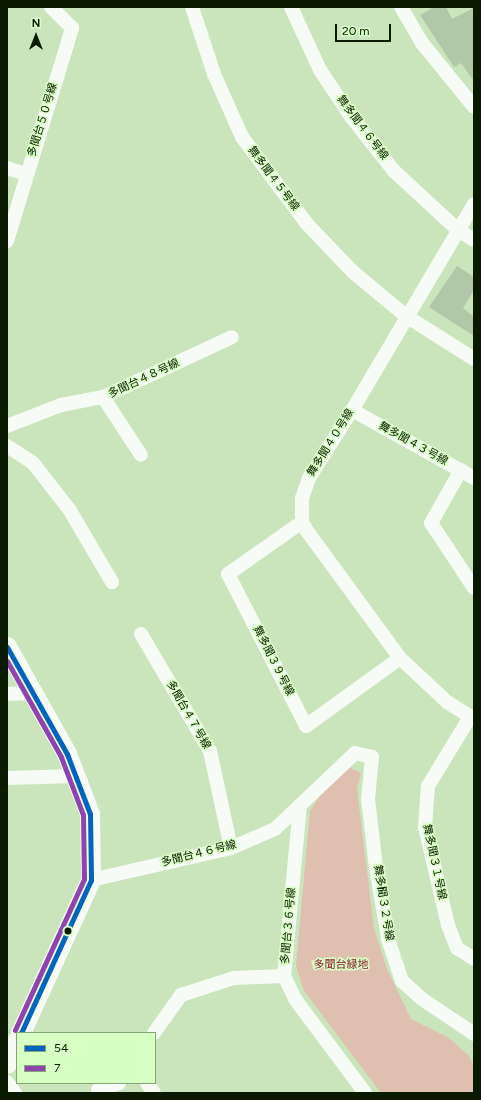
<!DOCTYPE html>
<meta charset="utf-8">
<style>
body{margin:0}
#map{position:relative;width:481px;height:1100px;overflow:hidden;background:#cae4bc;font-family:Figtree,"Noto Sans JP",sans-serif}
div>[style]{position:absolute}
.green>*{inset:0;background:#dfc0b0}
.building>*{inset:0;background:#b2c7a7}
.street>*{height:14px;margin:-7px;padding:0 7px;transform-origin:7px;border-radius:7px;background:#f7fbf5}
.secondary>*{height:20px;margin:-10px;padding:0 10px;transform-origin:10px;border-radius:10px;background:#f7fbf5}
.bus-1>*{height:5px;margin:-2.5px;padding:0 2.5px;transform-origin:2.5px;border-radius:2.5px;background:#0065bd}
.bus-2>*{height:5px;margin:-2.5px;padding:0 2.5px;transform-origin:2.5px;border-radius:2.5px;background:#8e44ad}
.dots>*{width:11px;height:11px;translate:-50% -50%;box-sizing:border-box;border:2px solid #d8ffc4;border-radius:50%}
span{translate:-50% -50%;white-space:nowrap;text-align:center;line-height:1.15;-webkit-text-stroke:3px #d8ffc4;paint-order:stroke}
.street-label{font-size:11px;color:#091a01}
.park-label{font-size:11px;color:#8d1631}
.frame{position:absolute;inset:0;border:8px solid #091a01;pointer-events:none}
.legend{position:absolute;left:16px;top:1032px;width:140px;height:52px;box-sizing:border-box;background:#d8ffc4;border:1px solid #85a376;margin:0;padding:5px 7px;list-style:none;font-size:12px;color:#091a01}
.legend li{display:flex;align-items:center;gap:8px;height:20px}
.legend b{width:20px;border:1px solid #85a376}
.north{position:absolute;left:16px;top:16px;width:40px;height:40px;-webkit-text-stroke:3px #d8ffc4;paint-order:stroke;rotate:0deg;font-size:11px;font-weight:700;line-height:16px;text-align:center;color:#091a01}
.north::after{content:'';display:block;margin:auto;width:14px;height:18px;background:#091a01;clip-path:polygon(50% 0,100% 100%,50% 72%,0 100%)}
.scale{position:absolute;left:335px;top:24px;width:56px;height:18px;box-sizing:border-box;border:2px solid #091a01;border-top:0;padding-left:5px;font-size:12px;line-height:14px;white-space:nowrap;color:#091a01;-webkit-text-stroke:3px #d8ffc4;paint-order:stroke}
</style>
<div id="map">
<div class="green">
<div style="clip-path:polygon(349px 767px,361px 773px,357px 789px,374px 928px,387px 969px,411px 1019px,449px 1038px,469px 1056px,474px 1066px,474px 1093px,381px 1093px,304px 991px,296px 966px,310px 811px,324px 789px)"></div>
</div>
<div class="building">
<div style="clip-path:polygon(434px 7px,446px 7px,452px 19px,474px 8px,474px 81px,461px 63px,454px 67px,420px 15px)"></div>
<div style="clip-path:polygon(457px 266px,474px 277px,474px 290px,463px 308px,474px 317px,474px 336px,429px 307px)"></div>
</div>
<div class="street">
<div style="left:192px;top:7px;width:71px;rotate:71.8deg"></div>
<div style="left:214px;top:74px;width:69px;rotate:66deg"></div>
<div style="left:242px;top:137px;width:109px;rotate:53.2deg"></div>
<div style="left:307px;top:224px;width:66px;rotate:46.2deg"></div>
<div style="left:353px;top:272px;width:69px;rotate:39.7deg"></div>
<div style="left:406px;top:316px;width:80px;rotate:32.3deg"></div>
<div style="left:291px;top:7px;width:69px;rotate:65.3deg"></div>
<div style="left:320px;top:70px;width:58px;rotate:56.3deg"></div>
<div style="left:352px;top:118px;width:68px;rotate:51.6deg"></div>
<div style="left:394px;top:171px;width:87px;rotate:42.7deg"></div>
<div style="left:458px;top:230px;width:19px;rotate:32deg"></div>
<div style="left:401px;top:7px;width:42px;rotate:59.7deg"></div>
<div style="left:422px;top:43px;width:82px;rotate:50.9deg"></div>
<div style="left:7px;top:168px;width:20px;rotate:18deg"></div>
<div style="left:474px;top:204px;width:239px;rotate:120.6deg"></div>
<div style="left:352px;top:410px;width:80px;rotate:122.3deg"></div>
<div style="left:309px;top:478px;width:21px;rotate:109deg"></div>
<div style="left:302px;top:498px;width:24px;rotate:90deg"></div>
<div style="left:302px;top:522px;width:10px;rotate:61deg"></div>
<div style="left:307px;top:531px;width:157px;rotate:53.8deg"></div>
<div style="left:400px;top:658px;width:64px;rotate:43.1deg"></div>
<div style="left:447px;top:702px;width:32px;rotate:32deg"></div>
<div style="left:7px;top:241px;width:223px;rotate:-73deg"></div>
<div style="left:72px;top:28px;width:30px;rotate:-135deg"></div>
<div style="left:103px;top:397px;width:69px;rotate:56.8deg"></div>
<div style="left:352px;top:410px;width:140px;rotate:29.1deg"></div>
<div style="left:7px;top:426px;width:58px;rotate:-21.3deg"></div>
<div style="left:61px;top:405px;width:43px;rotate:-10.8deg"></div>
<div style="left:103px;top:397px;width:142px;rotate:-24.9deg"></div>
<div style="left:7px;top:446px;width:31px;rotate:33deg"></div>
<div style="left:33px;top:463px;width:58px;rotate:52deg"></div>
<div style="left:69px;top:509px;width:85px;rotate:59.5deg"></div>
<div style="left:461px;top:470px;width:61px;rotate:119.5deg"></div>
<div style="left:431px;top:523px;width:78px;rotate:56.5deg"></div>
<div style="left:302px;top:522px;width:90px;rotate:144.9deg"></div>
<div style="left:228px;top:574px;width:171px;rotate:62.8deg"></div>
<div style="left:306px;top:726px;width:116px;rotate:-35.9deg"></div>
<div style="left:141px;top:634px;width:136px;rotate:59.5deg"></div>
<div style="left:210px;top:751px;width:99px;rotate:77.8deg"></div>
<div style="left:7px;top:694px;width:26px;rotate:-2deg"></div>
<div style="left:470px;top:717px;width:81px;rotate:121.3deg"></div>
<div style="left:428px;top:786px;width:41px;rotate:94.2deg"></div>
<div style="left:425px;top:827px;width:101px;rotate:76.8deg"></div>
<div style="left:448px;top:925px;width:25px;rotate:69deg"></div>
<div style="left:457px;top:948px;width:20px;rotate:33deg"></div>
<div style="left:7px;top:778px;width:68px;rotate:-1.7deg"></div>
<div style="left:300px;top:805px;width:172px;rotate:95.3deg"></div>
<div style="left:284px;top:976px;width:25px;rotate:64deg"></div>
<div style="left:295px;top:999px;width:117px;rotate:53.3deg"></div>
<div style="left:91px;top:880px;width:144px;rotate:-12.9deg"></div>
<div style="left:231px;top:848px;width:48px;rotate:-23.4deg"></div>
<div style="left:275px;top:829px;width:110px;rotate:-43.5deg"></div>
<div style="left:355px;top:753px;width:17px;rotate:13deg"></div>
<div style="left:372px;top:757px;width:42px;rotate:95.4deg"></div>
<div style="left:368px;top:799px;width:68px;rotate:83.3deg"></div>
<div style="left:376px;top:867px;width:73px;rotate:80.5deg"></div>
<div style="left:388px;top:939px;width:44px;rotate:71.6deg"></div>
<div style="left:402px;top:981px;width:27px;rotate:42deg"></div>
<div style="left:422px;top:999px;width:63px;rotate:33.9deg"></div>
<div style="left:154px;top:1033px;width:47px;rotate:-54.6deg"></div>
<div style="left:181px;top:995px;width:56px;rotate:-17.8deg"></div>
<div style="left:234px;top:978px;width:50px;rotate:-2.3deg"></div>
<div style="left:7px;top:1082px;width:14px;rotate:54deg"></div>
<div style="left:147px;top:1083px;width:12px;rotate:55deg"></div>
<div style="left:98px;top:1090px;width:22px;rotate:-18deg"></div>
</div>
<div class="secondary">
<div style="left:7px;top:647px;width:123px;rotate:60.7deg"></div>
<div style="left:67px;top:754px;width:64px;rotate:69deg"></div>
<div style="left:90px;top:814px;width:66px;rotate:89.1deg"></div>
<div style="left:91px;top:880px;width:168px;rotate:114.6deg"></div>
<div style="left:7px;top:1064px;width:24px;rotate:-66deg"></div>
</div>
<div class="bus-1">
<div style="left:7px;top:647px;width:123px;rotate:60.7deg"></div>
<div style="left:67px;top:754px;width:64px;rotate:69deg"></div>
<div style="left:90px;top:814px;width:66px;rotate:89.1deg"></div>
<div style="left:91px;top:880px;width:168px;rotate:114.6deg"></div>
</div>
<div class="bus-2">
<div style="left:7px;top:661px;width:110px;rotate:60.6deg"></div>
<div style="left:61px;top:757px;width:62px;rotate:69.2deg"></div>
<div style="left:83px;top:815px;width:64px;rotate:89.1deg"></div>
<div style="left:84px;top:879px;width:166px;rotate:114.6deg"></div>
</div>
<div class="dots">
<div style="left:68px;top:931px;background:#091a01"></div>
</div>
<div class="street-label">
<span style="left:43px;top:120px;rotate:-73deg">多聞台５０号線</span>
<span style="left:362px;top:128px;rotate:53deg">舞多聞４６号線</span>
<span style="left:273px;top:179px;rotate:53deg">舞多聞４５号線</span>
<span style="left:144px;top:379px;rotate:-25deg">多聞台４８号線</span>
<span style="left:331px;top:443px;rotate:-58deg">舞多聞４０号線</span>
<span style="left:413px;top:444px;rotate:29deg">舞多聞４３号線</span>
<span style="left:273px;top:661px;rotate:63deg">舞多聞３９号線</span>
<span style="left:188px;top:715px;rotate:60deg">多聞台４７号線</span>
<span style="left:199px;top:854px;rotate:-14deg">多聞台４６号線</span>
<span style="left:434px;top:862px;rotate:78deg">舞多聞３１号線</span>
<span style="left:383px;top:903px;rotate:81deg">舞多聞３２号線</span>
<span style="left:289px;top:926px;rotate:-85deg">多聞台３６号線</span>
</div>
<div class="park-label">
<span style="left:341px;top:965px">多聞台緑地</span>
</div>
<div class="frame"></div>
<ul class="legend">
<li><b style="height:5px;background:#0065bd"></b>54</li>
<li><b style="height:5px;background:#8e44ad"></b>7</li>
</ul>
<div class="north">N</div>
<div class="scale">20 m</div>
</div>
